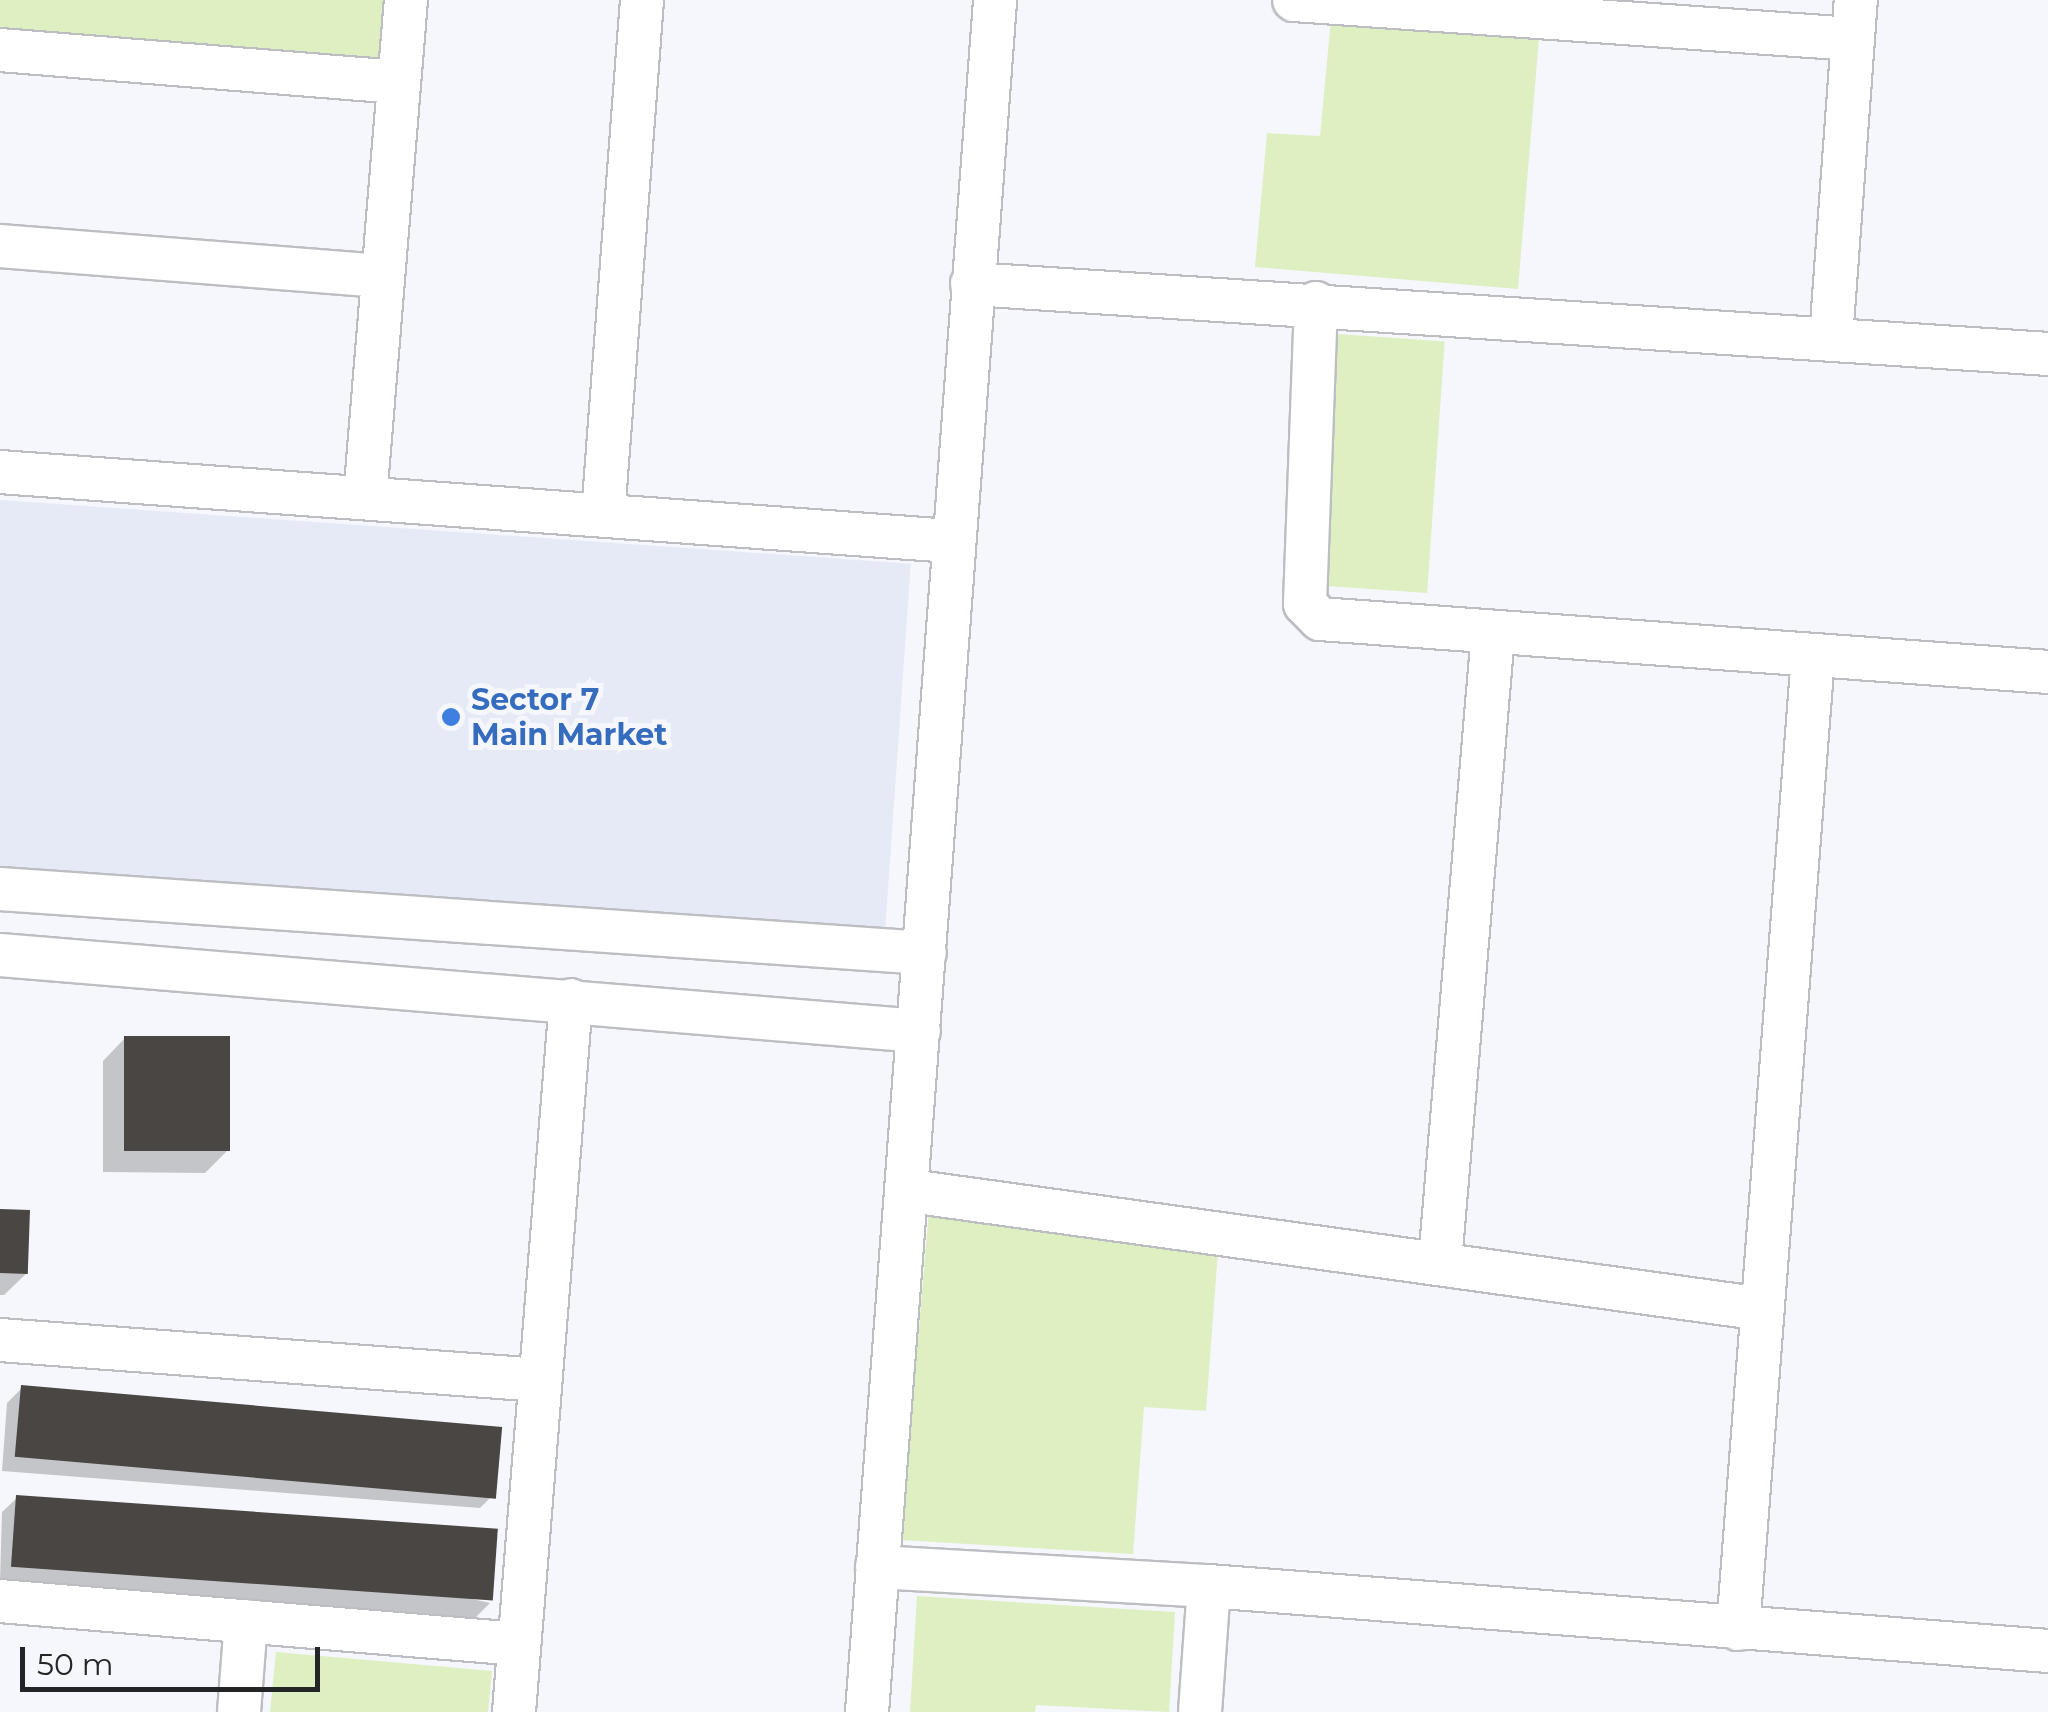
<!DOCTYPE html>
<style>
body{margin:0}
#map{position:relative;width:2048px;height:1712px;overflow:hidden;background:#f5f7fc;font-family:Montserrat,sans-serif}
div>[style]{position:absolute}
.built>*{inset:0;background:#e5eaf6;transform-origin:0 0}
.green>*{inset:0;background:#deefc2;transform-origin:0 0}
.shadow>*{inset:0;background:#0003}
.building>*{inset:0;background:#494643;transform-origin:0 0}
.roads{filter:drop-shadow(2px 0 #bcbec2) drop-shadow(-2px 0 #bcbec2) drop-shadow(0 2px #bcbec2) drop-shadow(0 -2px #bcbec2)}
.street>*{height:42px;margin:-21px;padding:0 21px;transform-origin:21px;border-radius:21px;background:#fff}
.dots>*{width:28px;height:28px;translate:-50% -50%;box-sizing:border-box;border:5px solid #f5f7fc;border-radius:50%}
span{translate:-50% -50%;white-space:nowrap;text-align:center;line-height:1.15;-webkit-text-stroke:10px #f5f7fc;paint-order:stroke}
.shop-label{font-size:30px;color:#366cbe;font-weight:700}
.left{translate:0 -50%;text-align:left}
.scale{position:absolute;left:20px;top:1647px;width:300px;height:45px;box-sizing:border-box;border:5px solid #242526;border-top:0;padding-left:12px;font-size:30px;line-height:35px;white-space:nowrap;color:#242526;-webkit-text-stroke:8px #f5f7fc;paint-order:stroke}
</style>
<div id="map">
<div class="built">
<div style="left:0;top:500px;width:913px;height:372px;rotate:4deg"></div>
</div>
<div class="green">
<div style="clip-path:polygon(0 0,385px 0,381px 58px,0 31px)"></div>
<div style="clip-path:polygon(1331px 19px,1539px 38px,1518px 289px,1255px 267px,1267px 133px,1320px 136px)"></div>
<div style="left:1323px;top:333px;width:122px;height:252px;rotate:4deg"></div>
<div style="clip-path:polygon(929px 1210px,1218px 1251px,1206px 1411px,1144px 1407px,1133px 1554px,901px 1540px)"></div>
<div style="clip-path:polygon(917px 1596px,1175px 1612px,1169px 1712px,1036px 1705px,1035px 1712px,910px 1712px)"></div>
<div style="clip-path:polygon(276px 1652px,492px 1671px,488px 1712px,270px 1712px)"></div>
</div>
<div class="shadow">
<div style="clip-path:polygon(125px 1038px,228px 1150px,205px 1173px,103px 1172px,103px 1061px)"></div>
<div style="clip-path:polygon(0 1212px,27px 1273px,4px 1295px,0 1295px)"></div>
<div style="clip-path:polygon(22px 1388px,495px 1493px,480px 1508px,2px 1471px,7px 1403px)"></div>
<div style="clip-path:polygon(17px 1498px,490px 1603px,475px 1618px,0 1581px,2px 1512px)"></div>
</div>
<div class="building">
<div style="left:124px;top:1036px;width:106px;height:115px"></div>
<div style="left:0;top:1209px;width:30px;height:64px;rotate:2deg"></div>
<div style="left:21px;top:1385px;width:483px;height:72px;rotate:5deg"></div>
<div style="left:16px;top:1495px;width:483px;height:72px;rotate:4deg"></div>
</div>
<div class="roads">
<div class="street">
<div style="left:1294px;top:0;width:560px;rotate:3.99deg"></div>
<div style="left:0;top:50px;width:400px;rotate:4.6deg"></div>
<div style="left:0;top:246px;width:384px;rotate:4.5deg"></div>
<div style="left:972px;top:284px;width:1078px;rotate:3.72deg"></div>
<div style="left:1316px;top:303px;width:301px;rotate:92.1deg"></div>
<div style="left:1305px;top:604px;width:21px;rotate:45deg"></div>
<div style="left:1320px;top:619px;width:730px;rotate:4.16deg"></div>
<div style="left:1831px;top:338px;width:339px;rotate:-85.8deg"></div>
<div style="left:0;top:472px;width:953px;rotate:4.15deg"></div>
<div style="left:365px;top:498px;width:500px;rotate:-85.3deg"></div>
<div style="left:603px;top:515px;width:516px;rotate:-85.67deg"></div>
<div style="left:0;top:889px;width:927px;rotate:3.96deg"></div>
<div style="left:0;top:955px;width:922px;rotate:4.73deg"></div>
<div style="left:910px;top:1191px;width:861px;rotate:7.88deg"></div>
<div style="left:1440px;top:1262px;width:631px;rotate:-85.18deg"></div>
<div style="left:0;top:1340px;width:541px;rotate:4.24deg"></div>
<div style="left:877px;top:1567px;width:333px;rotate:3.3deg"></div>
<div style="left:1209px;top:1586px;width:842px;rotate:4.43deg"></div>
<div style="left:0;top:1601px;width:521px;rotate:4.74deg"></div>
<div style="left:1738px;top:1629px;width:975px;rotate:-85.59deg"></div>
<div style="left:239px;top:1712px;width:91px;rotate:-85.6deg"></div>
<div style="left:514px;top:1712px;width:714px;rotate:-85.42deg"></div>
<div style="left:867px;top:1712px;width:1717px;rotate:-85.72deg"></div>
<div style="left:1200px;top:1712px;width:126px;rotate:-85.9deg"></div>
</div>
</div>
<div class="dots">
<div style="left:451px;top:717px;background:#3f7fe0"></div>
</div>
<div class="shop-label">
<span class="left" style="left:471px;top:717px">Sector 7<br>Main Market</span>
</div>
<div class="scale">50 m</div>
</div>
